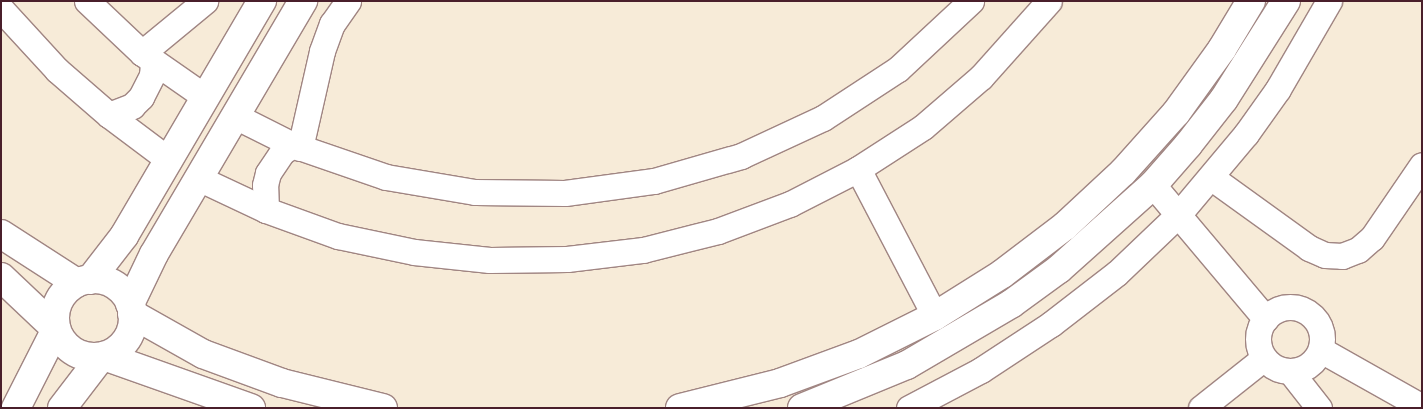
<!DOCTYPE html>
<style>
body{margin:0}
#map{position:relative;width:1423px;height:409px;overflow:hidden;background:#f7ebd8;font-family:"IM FELL English",serif}
div>[style]{position:absolute}
.roads{filter:drop-shadow(1px 0 #a08582) drop-shadow(-1px 0 #a08582) drop-shadow(0 1px #a08582) drop-shadow(0 -1px #a08582)}
.street>*{height:25px;margin:-12.5px;padding:0 12.5px;transform-origin:12.5px;border-radius:12.5px;background:#fff}
.street>.ring{margin:-12.5px;padding:0;box-sizing:content-box;background:none;border:25px solid #fff;border-radius:50%}
.secondary>*{height:28px;margin:-14px;padding:0 14px;transform-origin:14px;border-radius:14px;background:#fff}
.secondary>.ring{margin:-14px;padding:0;box-sizing:content-box;background:none;border:28px solid #fff;border-radius:50%}
span{translate:-50% -50%;white-space:nowrap;text-align:center;line-height:1.15;-webkit-text-stroke:4px #fff;paint-order:stroke}
.frame{position:absolute;inset:0;border:2px solid #4a1f2b;pointer-events:none}
</style>
<div id="map">
<div class="roads">
<div class="street">
<div style="left:87px;top:1px;width:76px;rotate:43.4deg"></div>
<div style="left:142px;top:53px;width:77px;rotate:34.9deg"></div>
<div style="left:1px;top:9px;width:83px;rotate:47.4deg"></div>
<div style="left:57px;top:70px;width:69px;rotate:40.9deg"></div>
<div style="left:109px;top:115px;width:75px;rotate:36.9deg"></div>
<div style="left:142px;top:53px;width:82px;rotate:-39.5deg"></div>
<div style="left:109px;top:115px;width:25px;rotate:-21deg"></div>
<div style="left:132px;top:106px;width:13px;rotate:-45deg"></div>
<div style="left:141px;top:97px;width:25px;rotate:-63deg"></div>
<div style="left:152px;top:75px;width:12px;rotate:-85deg"></div>
<div style="left:235px;top:116px;width:65px;rotate:26.6deg"></div>
<div style="left:293px;top:145px;width:98px;rotate:19deg"></div>
<div style="left:386px;top:177px;width:90px;rotate:9.6deg"></div>
<div style="left:475px;top:192px;width:90px;rotate:0.6deg"></div>
<div style="left:565px;top:193px;width:90px;rotate:-7.7deg"></div>
<div style="left:654px;top:181px;width:91px;rotate:-16deg"></div>
<div style="left:741px;top:156px;width:90px;rotate:-24.9deg"></div>
<div style="left:823px;top:118px;width:90px;rotate:-33.2deg"></div>
<div style="left:898px;top:69px;width:100px;rotate:-43deg"></div>
<div style="left:300px;top:148px;width:99px;rotate:-77.2deg"></div>
<div style="left:322px;top:51px;width:29px;rotate:-70deg"></div>
<div style="left:332px;top:24px;width:28px;rotate:-55deg"></div>
<div style="left:858px;top:169px;width:166px;rotate:62.4deg"></div>
<div style="left:198px;top:178px;width:75px;rotate:25.2deg"></div>
<div style="left:266px;top:210px;width:77px;rotate:19.9deg"></div>
<div style="left:338px;top:236px;width:78px;rotate:11.9deg"></div>
<div style="left:414px;top:252px;width:76px;rotate:6deg"></div>
<div style="left:490px;top:260px;width:77px;rotate:-0.7deg"></div>
<div style="left:567px;top:259px;width:77px;rotate:-6.8deg"></div>
<div style="left:643px;top:250px;width:77px;rotate:-14.2deg"></div>
<div style="left:718px;top:231px;width:77px;rotate:-20.6deg"></div>
<div style="left:790px;top:204px;width:76px;rotate:-27.2deg"></div>
<div style="left:858px;top:169px;width:77px;rotate:-32.9deg"></div>
<div style="left:923px;top:127px;width:77px;rotate:-40.8deg"></div>
<div style="left:981px;top:77px;width:102px;rotate:-48.2deg"></div>
<div style="left:1212px;top:178px;width:120px;rotate:35.8deg"></div>
<div style="left:1309px;top:248px;width:17px;rotate:24deg"></div>
<div style="left:1325px;top:255px;width:17px;rotate:3deg"></div>
<div style="left:1342px;top:256px;width:17px;rotate:-21deg"></div>
<div style="left:1358px;top:250px;width:18px;rotate:-41deg"></div>
<div style="left:1372px;top:238px;width:88px;rotate:-55.6deg"></div>
<div style="left:1153px;top:185px;width:175px;rotate:49.9deg"></div>
<div style="left:266px;top:210px;width:25px;rotate:-92deg"></div>
<div style="left:265px;top:185px;width:12px;rotate:-76deg"></div>
<div style="left:268px;top:173px;width:25px;rotate:-56deg"></div>
<div style="left:282px;top:152px;width:13px;rotate:-32deg"></div>
<div class="ring" style="left:1258px;top:307px;width:39px;height:39px"></div>
<div style="left:1321px;top:350px;width:116px;rotate:29.4deg"></div>
<div style="left:1290px;top:371px;width:47px;rotate:51.9deg"></div>
<div style="left:909px;top:408px;width:81px;rotate:-27.8deg"></div>
<div style="left:981px;top:370px;width:84px;rotate:-33.3deg"></div>
<div style="left:1051px;top:324px;width:83px;rotate:-37.7deg"></div>
<div style="left:1117px;top:273px;width:84px;rotate:-43.6deg"></div>
<div style="left:1178px;top:215px;width:106px;rotate:-50deg"></div>
<div style="left:1246px;top:134px;width:55px;rotate:-54.6deg"></div>
<div style="left:1278px;top:89px;width:102px;rotate:-59.9deg"></div>
<div style="left:1201px;top:408px;width:80px;rotate:-38.4deg"></div>
</div>
<div class="secondary">
<div style="left:1px;top:234px;width:90px;rotate:32.8deg"></div>
<div style="left:1px;top:277px;width:76px;rotate:43.4deg"></div>
<div style="left:56px;top:329px;width:89px;rotate:116.9deg"></div>
<div class="ring" style="left:55px;top:279px;width:50px;height:50px"></div>
<div style="left:90px;top:280px;width:56px;rotate:-52.3deg"></div>
<div style="left:124px;top:236px;width:273px;rotate:-59.6deg"></div>
<div style="left:130px;top:304px;width:55px;rotate:-64.4deg"></div>
<div style="left:154px;top:254px;width:294px;rotate:-59.5deg"></div>
<div style="left:132px;top:314px;width:81px;rotate:29.4deg"></div>
<div style="left:203px;top:354px;width:84px;rotate:20.2deg"></div>
<div style="left:282px;top:383px;width:104px;rotate:13.9deg"></div>
<div style="left:104px;top:356px;width:156px;rotate:19.5deg"></div>
<div style="left:62px;top:408px;width:64px;rotate:-52.6deg"></div>
<div style="left:680px;top:408px;width:103px;rotate:-14deg"></div>
<div style="left:780px;top:383px;width:84px;rotate:-20.2deg"></div>
<div style="left:859px;top:354px;width:85px;rotate:-26.6deg"></div>
<div style="left:935px;top:316px;width:79px;rotate:-32.1deg"></div>
<div style="left:1002px;top:274px;width:79px;rotate:-37.3deg"></div>
<div style="left:1065px;top:226px;width:79px;rotate:-43deg"></div>
<div style="left:1123px;top:172px;width:79px;rotate:-48.1deg"></div>
<div style="left:1176px;top:113px;width:79px;rotate:-54.3deg"></div>
<div style="left:1222px;top:49px;width:56px;rotate:-58.9deg"></div>
<div style="left:802px;top:408px;width:113px;rotate:-22.3deg"></div>
<div style="left:907px;top:365px;width:121px;rotate:-30.4deg"></div>
<div style="left:1011px;top:304px;width:59px;rotate:-36.1deg"></div>
<div style="left:1059px;top:269px;width:126px;rotate:-41.8deg"></div>
<div style="left:1153px;top:185px;width:53px;rotate:-48.8deg"></div>
<div style="left:1188px;top:145px;width:58px;rotate:-52deg"></div>
<div style="left:1224px;top:99px;width:116px;rotate:-57.7deg"></div>
</div>
</div>
<div class="frame"></div>
</div>
